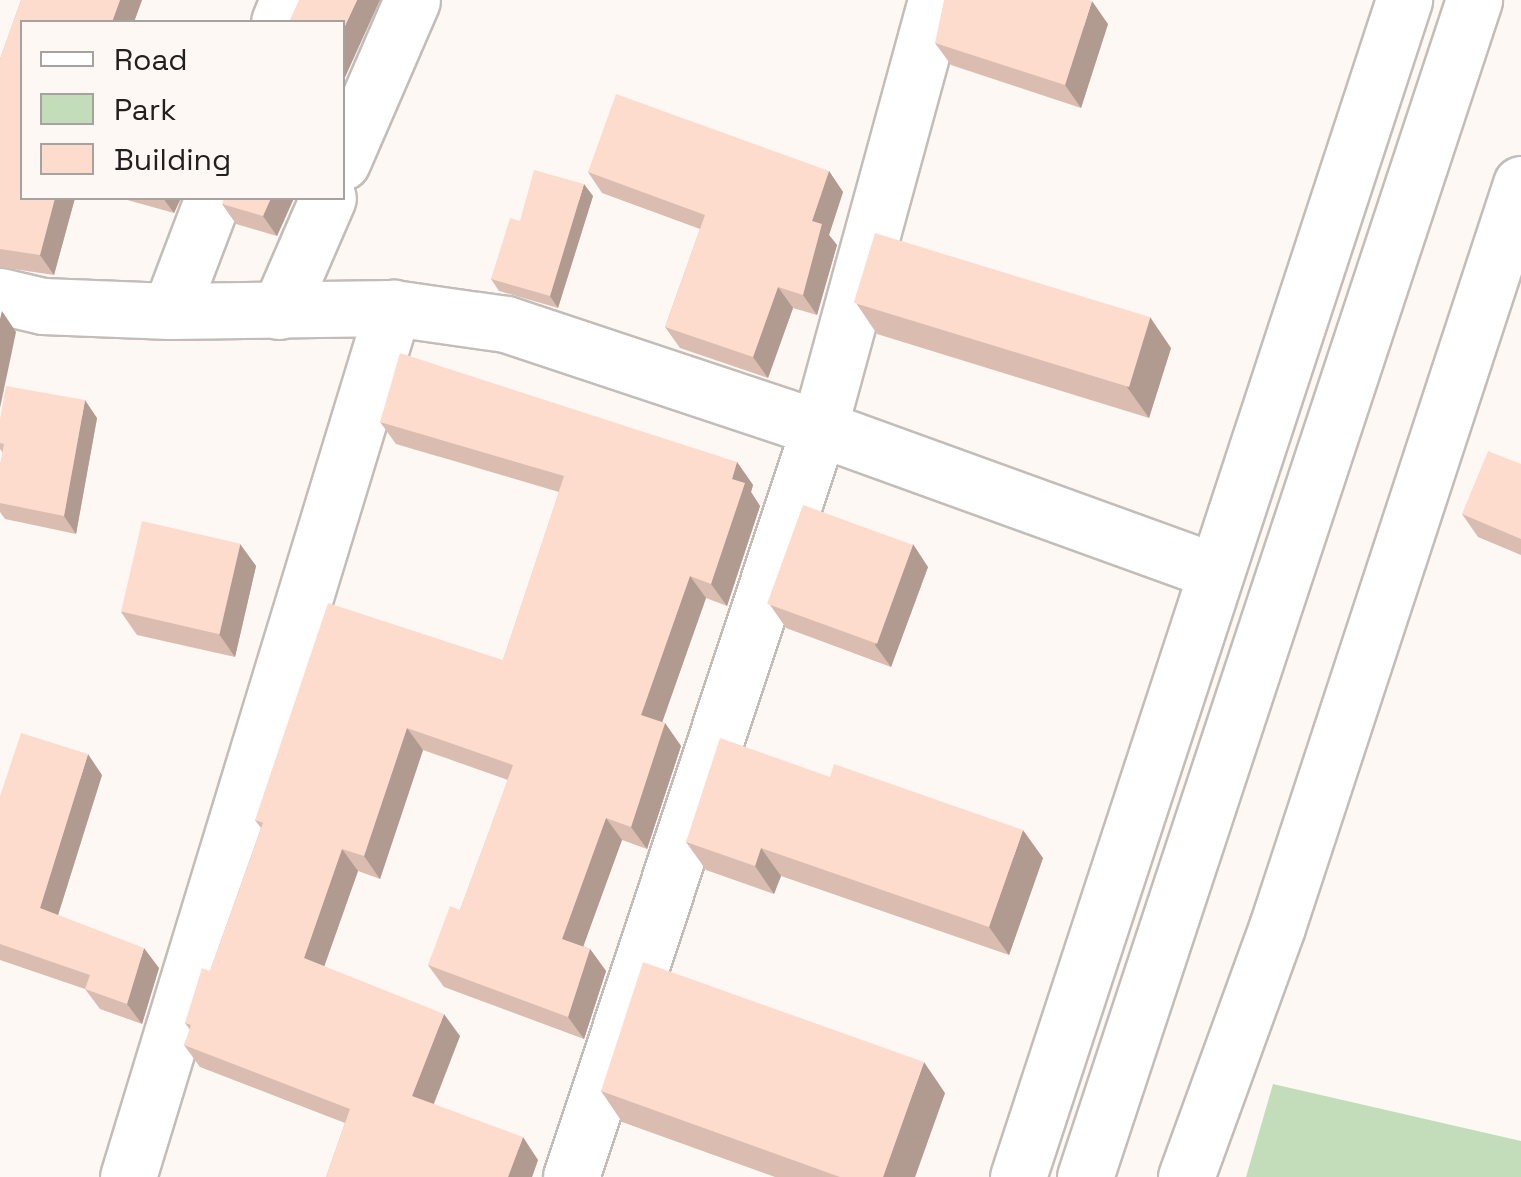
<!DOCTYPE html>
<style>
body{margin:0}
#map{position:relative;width:1521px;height:1177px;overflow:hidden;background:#fef8f4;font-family:"Space Grotesk",sans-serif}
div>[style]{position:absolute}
.green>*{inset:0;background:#c3ddba}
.roads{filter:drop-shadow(2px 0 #c3bdb9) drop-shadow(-2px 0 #c3bdb9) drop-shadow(0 2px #c3bdb9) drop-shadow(0 -2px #c3bdb9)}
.minor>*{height:55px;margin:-27.5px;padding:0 27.5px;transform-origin:27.5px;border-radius:27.5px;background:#fff}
.wall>*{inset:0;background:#dabdb0}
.shaded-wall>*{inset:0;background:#b19a90}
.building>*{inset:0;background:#fddccd;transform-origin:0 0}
span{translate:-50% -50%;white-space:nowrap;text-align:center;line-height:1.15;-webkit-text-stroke:8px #fef8f4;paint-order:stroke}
.legend{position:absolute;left:20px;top:20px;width:325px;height:180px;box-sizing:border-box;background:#fef8f4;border:2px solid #a6a29f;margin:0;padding:12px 18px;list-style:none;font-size:30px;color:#22201f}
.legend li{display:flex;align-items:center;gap:20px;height:50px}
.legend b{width:50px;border:2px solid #a6a29f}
</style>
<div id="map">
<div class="green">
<div style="clip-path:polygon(1273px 1084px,1521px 1141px,1521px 1177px,1246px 1177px)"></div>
</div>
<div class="roads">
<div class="minor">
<div style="left:279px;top:22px;width:24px;rotate:-68deg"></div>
<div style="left:342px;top:162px;width:176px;rotate:-66.6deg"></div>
<div style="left:0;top:296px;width:44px;rotate:13.1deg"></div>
<div style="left:43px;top:306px;width:127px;rotate:2.3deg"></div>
<div style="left:170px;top:311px;width:223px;rotate:-0.8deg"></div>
<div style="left:393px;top:308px;width:114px;rotate:8.1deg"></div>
<div style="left:506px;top:324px;width:330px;rotate:18.4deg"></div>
<div style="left:819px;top:428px;width:422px;rotate:19.9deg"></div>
<div style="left:170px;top:311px;width:121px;rotate:-69.2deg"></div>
<div style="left:279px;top:311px;width:123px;rotate:-66.6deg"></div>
<div style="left:128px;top:1177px;width:909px;rotate:-73.04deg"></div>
<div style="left:571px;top:1177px;width:789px;rotate:-71.68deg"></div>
<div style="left:819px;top:428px;width:444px;rotate:-74.7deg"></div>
<div style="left:1018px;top:1177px;width:1239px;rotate:-71.84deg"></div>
<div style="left:1085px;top:1177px;width:1240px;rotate:-71.71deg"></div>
<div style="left:1186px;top:1177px;width:266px;rotate:-70deg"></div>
<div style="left:1277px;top:927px;width:782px;rotate:-71.82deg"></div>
</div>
</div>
<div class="wall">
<div style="clip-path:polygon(21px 0,142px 0,134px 22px,22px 22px,22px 198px,75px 198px,54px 275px,0 267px,0 59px)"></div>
<div style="clip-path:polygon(1108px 24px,1081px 108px,951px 65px,935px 43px)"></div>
<div style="clip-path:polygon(829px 171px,843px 192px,829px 235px,837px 245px,817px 315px,793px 308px,768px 378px,680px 348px,665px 327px,700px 229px,602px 193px,588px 172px)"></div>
<div style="clip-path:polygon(593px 196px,558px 308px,499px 291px,491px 279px,520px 221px)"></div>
<div style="clip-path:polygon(120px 198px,181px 198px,174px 213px)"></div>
<div style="clip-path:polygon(294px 198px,277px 236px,236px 224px,222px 204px)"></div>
<div style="clip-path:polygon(856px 303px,1171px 348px,1149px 418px,877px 334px)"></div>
<div style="clip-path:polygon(97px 418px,76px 534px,5px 519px,0 512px,0 465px,3px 453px,0 449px,0 419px)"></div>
<div style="clip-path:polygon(380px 422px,737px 462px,753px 485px,751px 492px,760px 506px,727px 606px,706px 598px,662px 722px,665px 723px,681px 746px,647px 849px,622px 840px,583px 946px,590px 949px,606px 971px,584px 1039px,444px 987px,428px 965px,460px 910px,508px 780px,423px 750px,380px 879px,358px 871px,324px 967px,460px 1036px,434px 1104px,538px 1160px,532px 1177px,326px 1177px,345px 1123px,200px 1067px,184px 1045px,190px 1030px,185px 1023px,210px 971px,261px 828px,255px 820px,503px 660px,559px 492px,396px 444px)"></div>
<div style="clip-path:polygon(1521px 464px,1521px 555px,1478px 537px,1462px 514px)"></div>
<div style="clip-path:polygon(240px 544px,256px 566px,235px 657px,137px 635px,121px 612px)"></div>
<div style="clip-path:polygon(928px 567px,891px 667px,786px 628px,770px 605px)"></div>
<div style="clip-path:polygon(102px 775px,58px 915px,159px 968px,142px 1024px,100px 1009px,85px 989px,0 960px,0 796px)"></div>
<div style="clip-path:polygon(686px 842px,1043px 858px,1009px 955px,781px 876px,774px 894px,706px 870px)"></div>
<div style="clip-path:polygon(601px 1091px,945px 1093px,915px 1177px,775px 1177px,622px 1122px)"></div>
</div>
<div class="shaded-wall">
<div style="clip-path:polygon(120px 0,142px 0,134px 22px,112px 22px)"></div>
<div style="clip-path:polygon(357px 0,380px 0,342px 84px,342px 32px)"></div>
<div style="clip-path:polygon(1092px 1px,1108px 24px,1081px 108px,1065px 85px)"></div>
<div style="clip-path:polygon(829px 171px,843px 192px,829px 235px,837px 245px,817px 315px,803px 295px,812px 221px)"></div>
<div style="clip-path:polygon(584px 184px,593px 196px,558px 308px,550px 296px)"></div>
<div style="clip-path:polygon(55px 198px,75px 198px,54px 275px,40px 255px)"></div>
<div style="clip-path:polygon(163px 198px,181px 198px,174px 213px)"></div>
<div style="clip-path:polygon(271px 198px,294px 198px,277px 236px,263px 216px)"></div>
<div style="clip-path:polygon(778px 287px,793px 308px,768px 378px,753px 357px)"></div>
<div style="clip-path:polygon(2px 311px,16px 332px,0 408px,0 319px)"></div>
<div style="clip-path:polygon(1150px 317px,1171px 348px,1149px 418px,1127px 387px)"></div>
<div style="clip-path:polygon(85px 400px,97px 418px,76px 534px,64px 516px)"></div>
<div style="clip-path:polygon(737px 462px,753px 485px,751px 492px,760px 506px,727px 606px,711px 584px,732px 479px)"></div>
<div style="clip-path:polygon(240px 544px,256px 566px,235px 657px,219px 634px)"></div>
<div style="clip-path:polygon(913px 544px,928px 567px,891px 667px,875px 645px)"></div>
<div style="clip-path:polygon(690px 576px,706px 598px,657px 737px,641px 715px)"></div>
<div style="clip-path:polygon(665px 723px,681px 746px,647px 849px,631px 827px)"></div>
<div style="clip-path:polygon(407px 728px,423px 750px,380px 879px,364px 856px)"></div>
<div style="clip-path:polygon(88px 754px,102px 775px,54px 928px,40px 908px)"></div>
<div style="clip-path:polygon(606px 818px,622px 840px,578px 961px,562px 939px)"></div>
<div style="clip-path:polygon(1023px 830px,1043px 858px,1009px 955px,989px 927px)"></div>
<div style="clip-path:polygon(761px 848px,781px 876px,774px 894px,755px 866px)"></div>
<div style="clip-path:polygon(342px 849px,358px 871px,319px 981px,304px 958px)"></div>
<div style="clip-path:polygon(144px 948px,159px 968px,142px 1024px,127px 1004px)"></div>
<div style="clip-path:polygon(590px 949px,606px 971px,584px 1039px,568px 1017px)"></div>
<div style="clip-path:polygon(444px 1014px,460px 1036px,428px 1118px,412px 1096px)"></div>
<div style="clip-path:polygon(924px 1062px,945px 1093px,915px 1177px,883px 1177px)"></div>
<div style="clip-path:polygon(523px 1137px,538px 1160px,532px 1177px,508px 1177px)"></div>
</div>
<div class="building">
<div style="clip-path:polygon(21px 0,120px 0,112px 22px,22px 22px,22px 198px,55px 198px,40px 255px,0 249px,0 59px)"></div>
<div style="clip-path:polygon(299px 0,357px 0,342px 32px,342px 22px,289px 22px)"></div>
<div style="clip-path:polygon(944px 0,1088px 0,1092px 1px,1065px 85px,935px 43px)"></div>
<div style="clip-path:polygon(616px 94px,829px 171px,812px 221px,822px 224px,803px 295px,778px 287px,753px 357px,665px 327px,705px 215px,588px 172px)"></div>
<div style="clip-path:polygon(534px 170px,584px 184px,550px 296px,491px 279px,510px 218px,520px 221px)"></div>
<div style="clip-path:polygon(224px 198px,271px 198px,263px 216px,222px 204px)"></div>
<div style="left:875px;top:233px;width:288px;height:73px;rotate:17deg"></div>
<div style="clip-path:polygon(400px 353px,737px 462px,732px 479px,745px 483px,711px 584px,690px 576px,641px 715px,665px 723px,631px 827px,606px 818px,562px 939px,590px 949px,568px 1017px,428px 965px,450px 906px,460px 910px,513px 765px,407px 728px,364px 856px,342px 849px,304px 958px,444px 1014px,412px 1096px,523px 1137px,508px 1177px,326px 1177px,350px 1109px,184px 1045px,191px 1025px,185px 1023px,202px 968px,210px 971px,263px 823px,255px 820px,328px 603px,503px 660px,564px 476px,380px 422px)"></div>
<div style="clip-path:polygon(6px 386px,85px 400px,64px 516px,0 503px,0 465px,4px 444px,0 443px,0 419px)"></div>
<div style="clip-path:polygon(1488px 451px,1521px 464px,1521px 539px,1462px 514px)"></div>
<div style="left:803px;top:505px;width:117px;height:105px;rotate:20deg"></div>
<div style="left:142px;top:521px;width:101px;height:93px;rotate:13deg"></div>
<div style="clip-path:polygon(21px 733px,88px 754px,40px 908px,144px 948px,127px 1004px,85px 989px,90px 975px,0 944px,0 796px)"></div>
<div style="clip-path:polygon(720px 738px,830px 777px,834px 764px,1023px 830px,989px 927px,761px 848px,755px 866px,686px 842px)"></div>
<div style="clip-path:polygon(643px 962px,924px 1062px,883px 1177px,840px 1177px,601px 1091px)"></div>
</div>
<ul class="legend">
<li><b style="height:12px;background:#fff"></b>Road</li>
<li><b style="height:28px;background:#c3ddba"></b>Park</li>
<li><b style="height:28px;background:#fddccd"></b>Building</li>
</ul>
</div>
